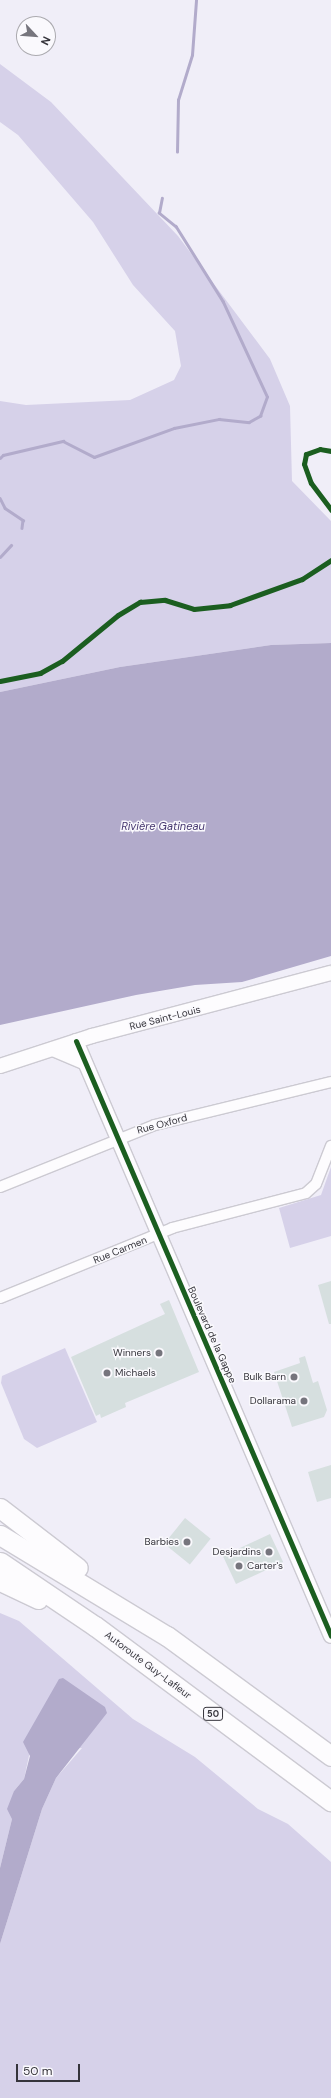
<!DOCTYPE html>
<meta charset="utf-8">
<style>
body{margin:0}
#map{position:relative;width:331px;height:2098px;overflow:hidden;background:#f0eef8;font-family:"DM Sans",sans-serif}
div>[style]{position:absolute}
.green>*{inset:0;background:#d6d1e9}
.water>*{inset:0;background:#b2abcb}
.stream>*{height:2.5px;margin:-1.25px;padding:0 1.25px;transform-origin:1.25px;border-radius:1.25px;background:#b2abcb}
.building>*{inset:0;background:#d6dfdf;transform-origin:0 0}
.roads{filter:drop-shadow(1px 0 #cccad2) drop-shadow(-1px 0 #cccad2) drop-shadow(0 1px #cccad2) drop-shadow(0 -1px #cccad2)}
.street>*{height:10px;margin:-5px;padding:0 5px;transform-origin:5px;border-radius:5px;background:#fdfcfe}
.secondary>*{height:14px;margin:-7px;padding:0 7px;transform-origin:7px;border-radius:7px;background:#fdfcfe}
.highway>*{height:19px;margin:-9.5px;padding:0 9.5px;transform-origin:9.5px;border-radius:9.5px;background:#fdfcfe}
.cycleway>*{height:5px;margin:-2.5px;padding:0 2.5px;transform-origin:2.5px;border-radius:2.5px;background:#1b5e20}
.dots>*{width:11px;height:11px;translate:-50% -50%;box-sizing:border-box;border:2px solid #faf9fd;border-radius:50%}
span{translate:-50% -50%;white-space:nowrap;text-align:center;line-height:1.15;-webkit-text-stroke:3px #faf9fd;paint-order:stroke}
.shield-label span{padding:1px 3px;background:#faf9fd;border:1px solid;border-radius:3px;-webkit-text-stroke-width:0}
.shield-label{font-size:9px;color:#35343b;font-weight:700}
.street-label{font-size:10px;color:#35343b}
.poi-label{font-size:10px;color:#35343b}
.right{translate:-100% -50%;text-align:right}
.left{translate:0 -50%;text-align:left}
.water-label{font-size:11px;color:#473870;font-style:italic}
.north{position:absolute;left:16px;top:16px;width:40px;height:40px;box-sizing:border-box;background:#faf9fd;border:1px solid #abaaaf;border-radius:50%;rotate:116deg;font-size:11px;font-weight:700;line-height:16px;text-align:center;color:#35343b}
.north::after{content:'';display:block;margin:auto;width:14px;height:18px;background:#76757d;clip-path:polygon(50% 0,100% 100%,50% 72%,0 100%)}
.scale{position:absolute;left:16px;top:2064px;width:64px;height:18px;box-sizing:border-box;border:2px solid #35343b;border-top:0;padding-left:5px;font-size:12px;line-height:14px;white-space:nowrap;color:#35343b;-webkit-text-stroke:3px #faf9fd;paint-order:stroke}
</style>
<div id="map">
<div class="green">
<div style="clip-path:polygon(0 64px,51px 102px,178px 236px,270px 359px,290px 406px,292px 481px,331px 521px,331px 643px,271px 645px,120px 667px,0 692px,0 401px,26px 405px,130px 400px,174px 380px,181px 366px,175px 331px,133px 285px,93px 222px,18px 135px,0 122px)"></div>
<div style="clip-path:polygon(331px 1167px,331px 1236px,290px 1248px,279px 1208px,321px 1195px)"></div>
<div style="clip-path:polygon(65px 1348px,97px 1422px,37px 1448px,24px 1439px,1px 1383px,2px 1376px)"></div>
<div style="clip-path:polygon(0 1613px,19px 1621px,133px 1719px,195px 1757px,258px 1809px,288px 1824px,331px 1862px,331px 2098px,0 2098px,0 1944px,42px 1809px,56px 1778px,82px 1748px,30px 1751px,24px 1779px,14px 1791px,12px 1819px,0 1868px)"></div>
</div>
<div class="water">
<div style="clip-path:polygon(331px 643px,331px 956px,242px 982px,195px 985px,136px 995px,0 1025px,0 692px,120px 667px,271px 645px)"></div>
<div style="clip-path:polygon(63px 1678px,105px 1707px,107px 1713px,56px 1778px,42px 1809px,0 1944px,0 1868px,12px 1819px,7px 1809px,14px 1791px,24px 1779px,30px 1756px,23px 1742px,59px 1679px)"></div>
</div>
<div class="stream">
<div style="left:177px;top:152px;width:52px;rotate:-88.9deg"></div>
<div style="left:178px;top:100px;width:47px;rotate:-72.7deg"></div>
<div style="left:192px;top:55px;width:55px;rotate:-85.8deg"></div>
<div style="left:0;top:458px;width:4px;rotate:-45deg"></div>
<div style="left:3px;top:455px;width:62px;rotate:-13.1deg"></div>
<div style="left:63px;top:441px;width:35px;rotate:27deg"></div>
<div style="left:94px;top:457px;width:85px;rotate:-19.9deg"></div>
<div style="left:174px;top:428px;width:46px;rotate:-11.3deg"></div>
<div style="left:219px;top:419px;width:30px;rotate:6deg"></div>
<div style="left:249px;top:422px;width:13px;rotate:-29deg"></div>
<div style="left:260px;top:416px;width:20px;rotate:-70deg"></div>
<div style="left:267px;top:397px;width:105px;rotate:-114.9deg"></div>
<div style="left:223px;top:302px;width:89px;rotate:-122.1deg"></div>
<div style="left:176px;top:227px;width:22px;rotate:-141deg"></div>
<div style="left:159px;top:213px;width:15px;rotate:-79deg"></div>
<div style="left:0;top:498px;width:11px;rotate:63deg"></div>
<div style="left:5px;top:508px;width:22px;rotate:34deg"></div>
<div style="left:23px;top:520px;width:8px;rotate:97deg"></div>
<div style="left:0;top:557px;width:16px;rotate:-47deg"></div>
</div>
<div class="building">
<div style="clip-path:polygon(331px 1281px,331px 1324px,329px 1324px,318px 1285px)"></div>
<div style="clip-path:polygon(169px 1300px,199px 1372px,125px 1403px,126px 1407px,101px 1418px,100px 1414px,96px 1416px,71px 1357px,165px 1314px,160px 1304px)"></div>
<div style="clip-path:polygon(305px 1356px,313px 1383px,318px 1381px,327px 1410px,324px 1417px,292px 1427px,274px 1372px,300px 1363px,299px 1358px)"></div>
<div style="clip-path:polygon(331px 1465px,331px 1498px,317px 1502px,308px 1472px)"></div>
<div style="left:185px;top:1518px;width:33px;height:33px;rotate:39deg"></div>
<div style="left:270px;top:1534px;width:31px;height:52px;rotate:65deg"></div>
</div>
<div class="roads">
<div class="street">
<div style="left:0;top:1187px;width:167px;rotate:-21.8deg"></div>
<div style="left:155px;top:1125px;width:181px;rotate:-13.7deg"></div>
<div style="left:0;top:1298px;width:186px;rotate:-22.1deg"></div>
<div style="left:172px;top:1228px;width:138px;rotate:-14.6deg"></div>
<div style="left:306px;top:1193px;width:13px;rotate:-42deg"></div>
<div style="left:316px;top:1184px;width:41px;rotate:-68.5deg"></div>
</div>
<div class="secondary">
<div style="left:76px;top:1041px;width:647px;rotate:66.8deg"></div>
<div style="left:53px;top:1049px;width:34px;rotate:23deg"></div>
<div style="left:0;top:1066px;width:97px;rotate:-18.1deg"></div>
<div style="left:92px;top:1036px;width:247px;rotate:-14.8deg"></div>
</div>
<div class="highway">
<div style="left:0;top:1508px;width:98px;rotate:37.6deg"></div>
<div style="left:0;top:1535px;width:195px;rotate:31.2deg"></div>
<div style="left:167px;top:1636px;width:203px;rotate:36.2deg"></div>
<div style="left:0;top:1562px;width:115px;rotate:34deg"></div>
<div style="left:95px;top:1626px;width:294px;rotate:36.6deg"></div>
<div style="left:0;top:1581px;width:42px;rotate:25.3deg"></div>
</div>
</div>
<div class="cycleway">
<div style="left:331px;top:451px;width:11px;rotate:-170deg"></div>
<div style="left:320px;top:449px;width:15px;rotate:160deg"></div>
<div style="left:306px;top:454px;width:10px;rotate:101deg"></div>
<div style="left:304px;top:464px;width:20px;rotate:70deg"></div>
<div style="left:311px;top:483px;width:34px;rotate:53deg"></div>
<div style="left:0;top:681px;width:41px;rotate:-11.3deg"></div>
<div style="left:40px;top:673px;width:25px;rotate:-29deg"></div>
<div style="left:62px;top:661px;width:72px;rotate:-39.4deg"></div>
<div style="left:118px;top:615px;width:26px;rotate:-31deg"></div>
<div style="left:140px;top:602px;width:25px;rotate:-5deg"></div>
<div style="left:165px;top:600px;width:30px;rotate:17deg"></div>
<div style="left:194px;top:609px;width:36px;rotate:-6deg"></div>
<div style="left:230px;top:605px;width:77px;rotate:-19.9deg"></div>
<div style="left:302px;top:579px;width:35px;rotate:-33deg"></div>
<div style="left:76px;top:1041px;width:647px;rotate:66.8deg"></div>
</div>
<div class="dots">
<div style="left:159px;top:1353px;background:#76757d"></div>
<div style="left:107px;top:1373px;background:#76757d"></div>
<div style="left:294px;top:1377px;background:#76757d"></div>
<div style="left:304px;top:1401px;background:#76757d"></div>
<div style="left:187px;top:1542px;background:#76757d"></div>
<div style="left:269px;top:1552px;background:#76757d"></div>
<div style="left:239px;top:1566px;background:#76757d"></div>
</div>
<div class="shield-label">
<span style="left:213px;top:1714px">50</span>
</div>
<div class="street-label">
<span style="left:165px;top:1018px;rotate:-14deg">Rue Saint-Louis</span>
<span style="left:162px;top:1124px;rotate:-15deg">Rue Oxford</span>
<span style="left:120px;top:1250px;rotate:-22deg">Rue Carmen</span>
<span style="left:212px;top:1335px;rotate:66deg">Boulevard de la Gappe</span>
<span style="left:148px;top:1665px;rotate:37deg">Autoroute Guy-Lafleur</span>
</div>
<div class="poi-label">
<span class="right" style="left:151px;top:1353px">Winners</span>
<span class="left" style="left:115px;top:1373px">Michaels</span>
<span class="right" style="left:286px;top:1377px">Bulk Barn</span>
<span class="right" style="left:296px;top:1401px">Dollarama</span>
<span class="right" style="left:179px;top:1542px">Barbies</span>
<span class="right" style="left:261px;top:1552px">Desjardins</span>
<span class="left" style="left:247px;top:1566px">Carter's</span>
</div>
<div class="water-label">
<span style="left:163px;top:826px">Rivière Gatineau</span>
</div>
<div class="north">N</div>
<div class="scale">50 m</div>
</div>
